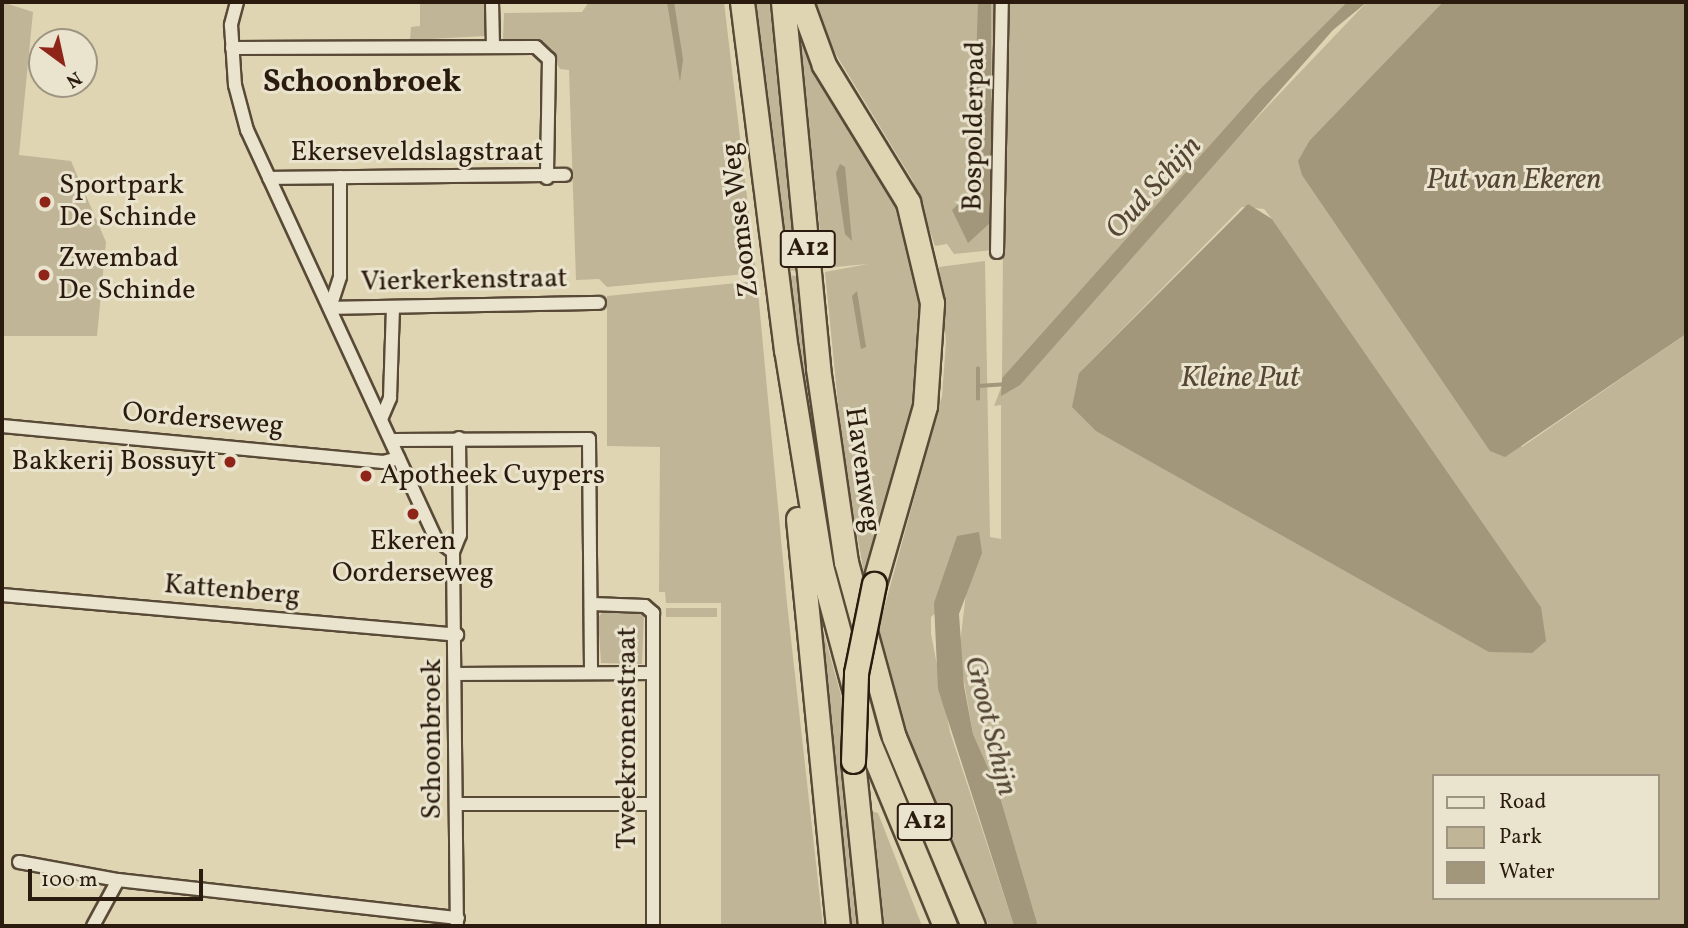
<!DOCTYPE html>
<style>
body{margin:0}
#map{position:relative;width:1688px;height:928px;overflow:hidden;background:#dfd5b3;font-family:Vollkorn,serif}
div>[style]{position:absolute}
.green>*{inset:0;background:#c0b597;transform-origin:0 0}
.water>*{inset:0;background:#a2967b}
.stream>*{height:3.5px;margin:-1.75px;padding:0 1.75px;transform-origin:1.75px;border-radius:1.75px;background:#a2967b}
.roads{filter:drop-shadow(2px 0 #584a37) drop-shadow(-2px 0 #584a37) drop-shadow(0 2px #584a37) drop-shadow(0 -2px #584a37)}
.street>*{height:12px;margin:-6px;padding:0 6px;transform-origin:6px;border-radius:6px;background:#eae4ce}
.highway>*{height:23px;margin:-11.5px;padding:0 11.5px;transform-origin:11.5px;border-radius:11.5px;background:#dfd5b3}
.bridges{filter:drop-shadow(2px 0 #2b1b0e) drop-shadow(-2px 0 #2b1b0e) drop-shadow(0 2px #2b1b0e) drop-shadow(0 -2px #2b1b0e)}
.highway-bridge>*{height:23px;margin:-11.5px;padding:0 11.5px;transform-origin:11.5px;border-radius:11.5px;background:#dfd5b3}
.dots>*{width:19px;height:19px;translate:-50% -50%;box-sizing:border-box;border:4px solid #eae4ce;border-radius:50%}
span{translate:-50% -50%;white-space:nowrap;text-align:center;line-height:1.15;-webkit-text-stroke:6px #eae4ce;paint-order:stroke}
.shield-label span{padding:2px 5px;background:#eae4ce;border:2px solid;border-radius:5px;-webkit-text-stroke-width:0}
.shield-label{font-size:26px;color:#2b1b0e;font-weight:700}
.street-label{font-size:28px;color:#2b1b0e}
.poi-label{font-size:28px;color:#2b1b0e}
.left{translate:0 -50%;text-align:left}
.right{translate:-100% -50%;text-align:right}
.water-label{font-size:30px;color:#554634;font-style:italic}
.quarter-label{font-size:32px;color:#2b1b0e;font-weight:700}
.frame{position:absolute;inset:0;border:4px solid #2b1b0e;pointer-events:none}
.legend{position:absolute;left:1432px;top:774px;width:228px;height:126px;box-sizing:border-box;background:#eae4ce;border:2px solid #9e9481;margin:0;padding:9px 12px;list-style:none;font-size:21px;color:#2b1b0e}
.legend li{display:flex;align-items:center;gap:14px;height:35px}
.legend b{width:35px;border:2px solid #9e9481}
.north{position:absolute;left:28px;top:28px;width:70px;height:70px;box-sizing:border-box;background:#eae4ce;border:2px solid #9e9481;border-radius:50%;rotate:147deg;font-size:19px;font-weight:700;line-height:28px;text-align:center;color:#2b1b0e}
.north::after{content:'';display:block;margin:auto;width:24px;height:32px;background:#8f2418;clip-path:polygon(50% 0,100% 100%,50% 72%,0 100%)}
.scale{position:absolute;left:28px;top:869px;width:175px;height:32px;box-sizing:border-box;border:4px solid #2b1b0e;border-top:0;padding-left:9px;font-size:21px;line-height:24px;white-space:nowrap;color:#2b1b0e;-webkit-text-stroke:5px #eae4ce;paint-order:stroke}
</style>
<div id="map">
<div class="green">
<div style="clip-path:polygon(2px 2px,33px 12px,19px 155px,71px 161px,106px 242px,97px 336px,2px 336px)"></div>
<div style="clip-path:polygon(420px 2px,485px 2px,485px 36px,410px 40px,411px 27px,420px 26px)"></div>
<div style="clip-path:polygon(589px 2px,724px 2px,756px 273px,607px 287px,599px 279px,576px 280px,569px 70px,560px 69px,543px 41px,503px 39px,504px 13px,582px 12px)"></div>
<div style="clip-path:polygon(755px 2px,775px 2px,802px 270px,789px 271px)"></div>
<div style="clip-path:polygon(816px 2px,1347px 2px,1259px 90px,1002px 378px,1003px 249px,954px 254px,947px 244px,935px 246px,913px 181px,832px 48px)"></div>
<div style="clip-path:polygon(evenodd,1367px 2px,1443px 2px,1310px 140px,1522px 447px,1686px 334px,1686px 926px,1038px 926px,998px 790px,973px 734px,959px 652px,967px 585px,931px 617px,931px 634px,950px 732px,1014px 926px,989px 926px,918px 763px,876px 638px,942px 396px,946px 342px,939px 267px,985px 261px,990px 537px,1001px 539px,1001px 405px,994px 406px,1002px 385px,1367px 2px,1242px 207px,1264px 209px,1272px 219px,1541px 607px,1079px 373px,1242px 207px,1367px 2px,1434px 776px,1658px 776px,1658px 898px,1434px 898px,1434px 776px)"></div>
<div style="clip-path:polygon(797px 19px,907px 225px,918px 271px,927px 361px,866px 585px,843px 455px,825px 272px,868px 264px,824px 268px)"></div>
<div style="clip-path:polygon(803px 275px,854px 636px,851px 654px,809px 436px,789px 276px)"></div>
<div style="clip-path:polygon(757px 281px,787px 603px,823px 926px,721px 926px,721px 603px,666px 603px,665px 592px,659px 592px,660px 447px,607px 446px,607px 296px)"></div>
<div style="left:666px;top:608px;width:51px;height:9px"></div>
<div style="clip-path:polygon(603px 612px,644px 614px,642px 664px,601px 663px,598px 617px)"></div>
<div style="clip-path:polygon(818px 612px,845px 710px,865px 926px,844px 926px)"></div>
<div style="clip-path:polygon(867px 810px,878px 813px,922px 926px,881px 926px)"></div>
</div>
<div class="water">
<div style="clip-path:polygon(667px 2px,674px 2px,683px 59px,680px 82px)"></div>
<div style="clip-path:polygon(978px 2px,991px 2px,991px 222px,968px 243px,952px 210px,972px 191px)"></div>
<div style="clip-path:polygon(1347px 2px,1367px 2px,1333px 30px,1020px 385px,1001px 396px,1002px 378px,1259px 90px)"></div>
<div style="clip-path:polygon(1443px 2px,1686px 2px,1686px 334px,1505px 457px,1490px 451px,1302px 175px,1298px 161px,1310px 140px)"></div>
<div style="clip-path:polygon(840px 164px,845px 167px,852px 241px,845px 234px,836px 173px)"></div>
<div style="clip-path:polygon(1248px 204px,1272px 219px,1541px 607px,1546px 641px,1532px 653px,1489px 652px,1096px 431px,1072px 407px,1079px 373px)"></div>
<div style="clip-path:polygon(857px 291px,866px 347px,861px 349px,852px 296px)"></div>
<div style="clip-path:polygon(979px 532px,982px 553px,959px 614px,964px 686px,973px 734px,998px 790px,1038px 926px,1014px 926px,938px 689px,934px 603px,957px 536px)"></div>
</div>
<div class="stream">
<div style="left:978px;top:386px;width:26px;rotate:-4deg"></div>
<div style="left:978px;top:399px;width:30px;rotate:-90deg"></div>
</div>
<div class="roads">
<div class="street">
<div style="left:237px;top:2px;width:24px;rotate:105deg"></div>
<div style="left:231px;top:25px;width:60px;rotate:86.2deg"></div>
<div style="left:235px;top:85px;width:47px;rotate:75.1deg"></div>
<div style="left:247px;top:130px;width:451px;rotate:65.2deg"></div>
<div style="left:436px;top:539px;width:21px;rotate:37deg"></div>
<div style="left:453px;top:552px;width:374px;rotate:89.4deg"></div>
<div style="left:492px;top:2px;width:44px;rotate:88.7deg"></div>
<div style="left:232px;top:48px;width:304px;rotate:-0.2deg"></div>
<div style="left:536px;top:47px;width:18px;rotate:43deg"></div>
<div style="left:549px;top:59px;width:119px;rotate:91deg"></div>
<div style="left:340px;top:177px;width:100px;rotate:90deg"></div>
<div style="left:340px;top:277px;width:33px;rotate:108deg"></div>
<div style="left:330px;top:308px;width:269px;rotate:-1.1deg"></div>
<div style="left:269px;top:178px;width:296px;rotate:-0.6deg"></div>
<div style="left:997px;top:252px;width:250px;rotate:-88.9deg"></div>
<div style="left:382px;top:417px;width:21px;rotate:-67deg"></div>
<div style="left:390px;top:398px;width:90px;rotate:-88.1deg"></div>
<div style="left:2px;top:426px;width:383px;rotate:5.4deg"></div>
<div style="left:383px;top:462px;width:16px;rotate:-14deg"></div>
<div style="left:392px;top:440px;width:197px;rotate:-0.3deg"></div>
<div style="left:589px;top:439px;width:234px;rotate:89.5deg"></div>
<div style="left:453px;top:552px;width:18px;rotate:-68deg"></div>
<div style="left:460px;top:535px;width:97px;rotate:-90.6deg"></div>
<div style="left:2px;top:595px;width:457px;rotate:5deg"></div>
<div style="left:592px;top:604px;width:53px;rotate:2.2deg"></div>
<div style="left:645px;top:606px;width:11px;rotate:41deg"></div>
<div style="left:653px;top:613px;width:313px;rotate:90deg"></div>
<div style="left:457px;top:674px;width:196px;rotate:-0.3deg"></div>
<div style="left:457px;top:804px;width:195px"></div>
<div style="left:19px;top:862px;width:101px;rotate:10.3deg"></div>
<div style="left:118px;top:880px;width:342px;rotate:6.4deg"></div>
<div style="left:93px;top:926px;width:52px;rotate:-61.5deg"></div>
</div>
<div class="highway">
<div style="left:742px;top:2px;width:350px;rotate:82.8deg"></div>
<div style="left:786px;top:349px;width:220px;rotate:80.8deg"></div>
<div style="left:821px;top:566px;width:180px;rotate:74.9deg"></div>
<div style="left:868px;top:740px;width:201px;rotate:67.5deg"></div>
<div style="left:783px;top:2px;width:368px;rotate:84.5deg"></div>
<div style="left:818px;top:368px;width:196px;rotate:81.8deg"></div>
<div style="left:846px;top:562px;width:181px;rotate:74.7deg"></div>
<div style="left:894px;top:737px;width:205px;rotate:67.3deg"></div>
<div style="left:801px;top:2px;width:67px;rotate:69.9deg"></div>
<div style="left:824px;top:65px;width:161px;rotate:58.5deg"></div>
<div style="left:908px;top:202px;width:104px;rotate:76.6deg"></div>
<div style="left:932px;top:303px;width:103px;rotate:93.9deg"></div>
<div style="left:925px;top:406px;width:185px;rotate:106deg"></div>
<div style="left:798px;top:519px;width:409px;rotate:84.4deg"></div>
<div style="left:853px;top:761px;width:166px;rotate:84.1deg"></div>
</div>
</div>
<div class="bridges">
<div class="highway-bridge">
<div style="left:853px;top:761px;width:88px;rotate:-88deg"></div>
<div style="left:856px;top:673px;width:91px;rotate:-78.6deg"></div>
</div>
</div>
<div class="dots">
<div style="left:45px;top:202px;background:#8f2418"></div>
<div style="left:44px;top:275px;background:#8f2418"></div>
<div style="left:230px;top:462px;background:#8f2418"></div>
<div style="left:366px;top:476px;background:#8f2418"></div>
<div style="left:413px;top:514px;background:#8f2418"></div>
</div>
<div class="shield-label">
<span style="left:808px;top:249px">A12</span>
<span style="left:925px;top:822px">A12</span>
</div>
<div class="street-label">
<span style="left:975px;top:126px;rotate:-89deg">Bospolderpad</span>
<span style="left:417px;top:153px">Ekerseveldslagstraat</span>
<span style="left:741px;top:220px;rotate:-97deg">Zoomse Weg</span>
<span style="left:464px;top:281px;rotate:-1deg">Vierkerkenstraat</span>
<span style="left:203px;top:420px;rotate:5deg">Oorderseweg</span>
<span style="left:862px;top:470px;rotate:82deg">Havenweg</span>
<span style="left:232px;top:591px;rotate:5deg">Kattenberg</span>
<span style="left:628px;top:738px;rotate:-90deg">Tweekronenstraat</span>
<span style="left:433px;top:739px;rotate:-90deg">Schoonbroek</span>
</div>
<div class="poi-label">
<span class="left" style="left:59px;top:202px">Sportpark<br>De Schinde</span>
<span class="left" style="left:58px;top:275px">Zwembad<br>De Schinde</span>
<span class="right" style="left:216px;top:462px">Bakkerij Bossuyt</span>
<span class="left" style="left:380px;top:476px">Apotheek Cuypers</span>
<span style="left:413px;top:558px">Ekeren<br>Oorderseweg</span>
</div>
<div class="water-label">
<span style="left:1514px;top:180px">Put van Ekeren</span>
<span style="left:1154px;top:188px;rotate:-48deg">Oud Schijn</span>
<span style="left:1240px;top:378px">Kleine Put</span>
<span style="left:990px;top:726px;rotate:76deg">Groot Schijn</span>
</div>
<div class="quarter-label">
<span style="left:362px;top:83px">Schoonbroek</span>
</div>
<div class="frame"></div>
<ul class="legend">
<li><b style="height:9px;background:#eae4ce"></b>Road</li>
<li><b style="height:19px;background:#c0b597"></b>Park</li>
<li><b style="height:19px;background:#a2967b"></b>Water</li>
</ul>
<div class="north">N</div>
<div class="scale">100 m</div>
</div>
